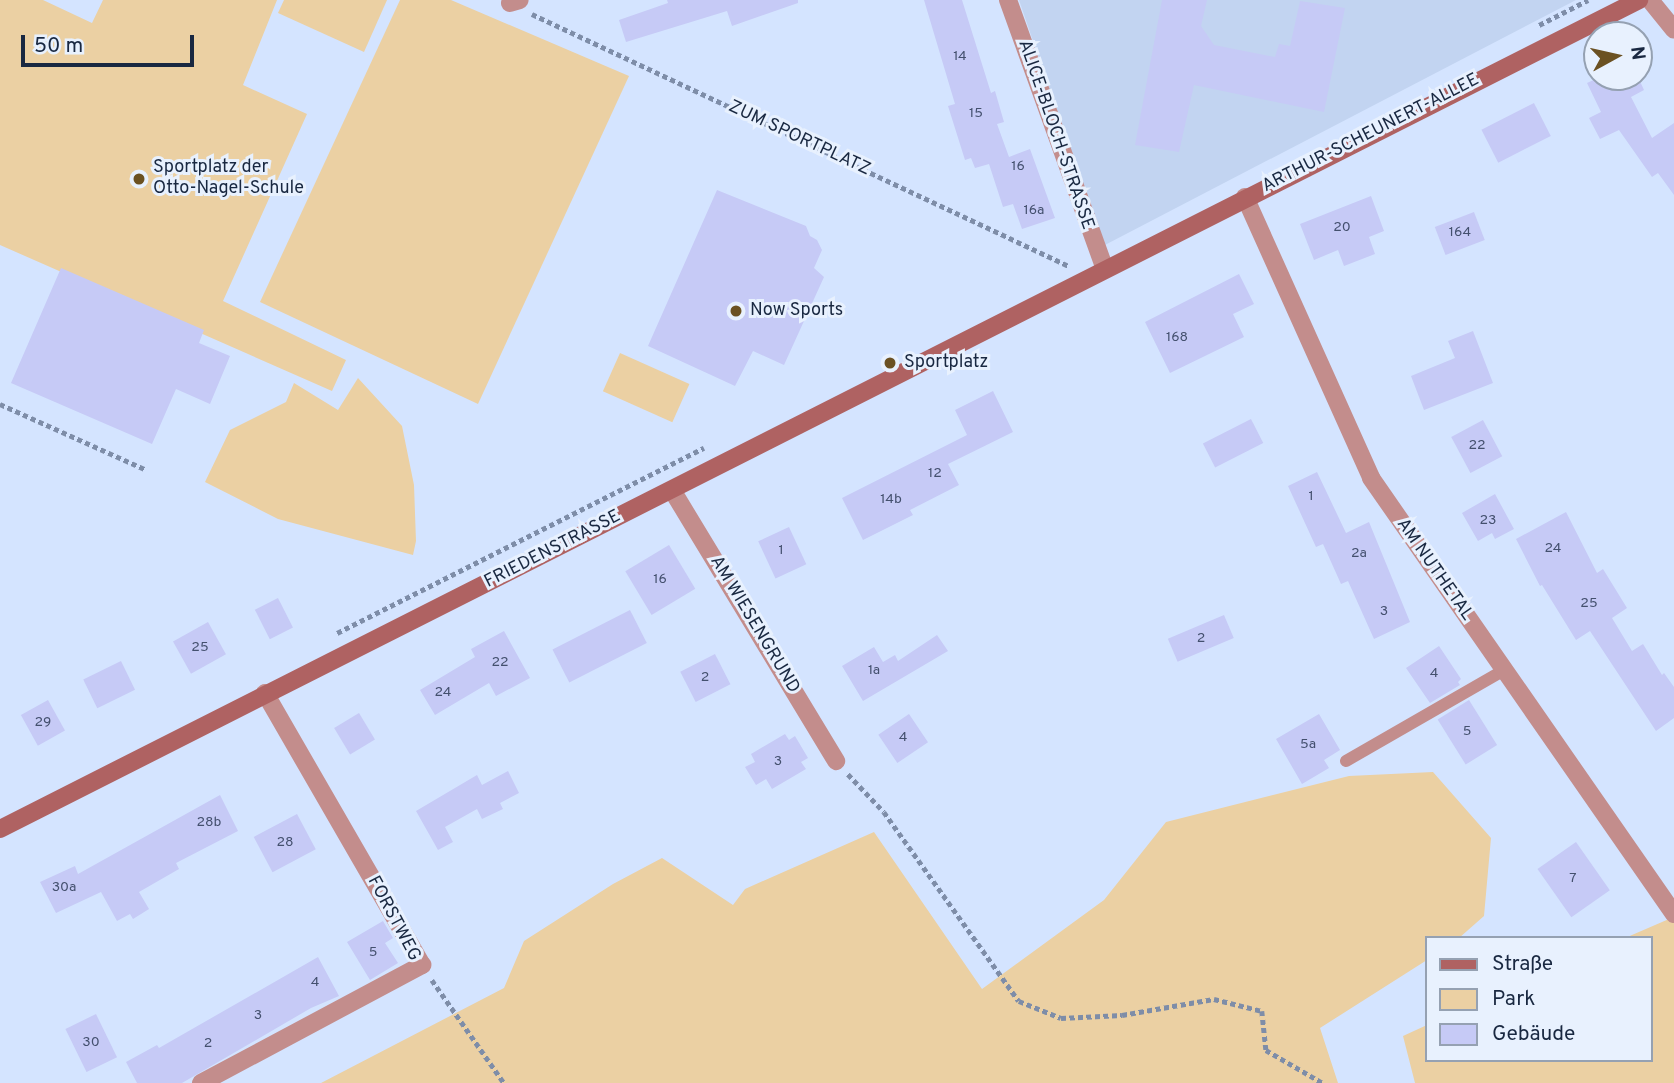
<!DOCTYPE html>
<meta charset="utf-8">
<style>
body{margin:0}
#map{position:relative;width:1674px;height:1083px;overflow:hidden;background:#d4e4ff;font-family:Overpass,sans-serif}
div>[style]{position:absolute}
.built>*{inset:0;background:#c2d4f1}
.green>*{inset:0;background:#ebd0a3;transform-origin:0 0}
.building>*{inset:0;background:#c6caf6;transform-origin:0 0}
.path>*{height:4.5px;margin-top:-2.25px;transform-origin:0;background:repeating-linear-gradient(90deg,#7e8da8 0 5px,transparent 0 8.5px)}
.service>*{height:12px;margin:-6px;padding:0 6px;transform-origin:6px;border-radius:6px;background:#c38d8c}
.minor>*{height:18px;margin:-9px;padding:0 9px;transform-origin:9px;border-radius:9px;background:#c38d8c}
.secondary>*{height:18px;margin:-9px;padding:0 9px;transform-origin:9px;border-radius:9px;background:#af6262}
.dots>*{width:19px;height:19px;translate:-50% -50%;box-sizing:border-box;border:4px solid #e8f1fe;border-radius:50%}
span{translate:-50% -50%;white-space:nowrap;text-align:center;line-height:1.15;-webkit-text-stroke:6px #e8f1fe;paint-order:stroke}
.number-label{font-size:14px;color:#44506e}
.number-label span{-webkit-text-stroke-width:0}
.street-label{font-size:18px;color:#192841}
.poi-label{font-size:18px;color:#192841}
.left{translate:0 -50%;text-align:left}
.legend{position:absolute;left:1425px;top:936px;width:228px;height:126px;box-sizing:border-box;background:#e8f1fe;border:2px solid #95a1b2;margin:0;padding:9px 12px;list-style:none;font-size:21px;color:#192841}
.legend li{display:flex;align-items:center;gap:14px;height:35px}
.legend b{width:35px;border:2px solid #95a1b2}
.north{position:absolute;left:1583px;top:21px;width:70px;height:70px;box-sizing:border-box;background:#e8f1fe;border:2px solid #95a1b2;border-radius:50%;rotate:82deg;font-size:19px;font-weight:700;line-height:28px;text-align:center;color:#192841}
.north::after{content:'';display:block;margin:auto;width:24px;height:32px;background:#6b5122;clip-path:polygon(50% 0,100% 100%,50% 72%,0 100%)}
.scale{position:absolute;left:21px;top:35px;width:173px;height:32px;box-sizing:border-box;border:4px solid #192841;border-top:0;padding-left:9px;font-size:21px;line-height:24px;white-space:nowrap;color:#192841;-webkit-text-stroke:5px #e8f1fe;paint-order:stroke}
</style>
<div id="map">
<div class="built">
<div style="clip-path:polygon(1019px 0,1576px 0,1103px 246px)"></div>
</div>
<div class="green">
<div style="clip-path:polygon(0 0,43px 0,92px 23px,103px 0,277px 0,243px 85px,307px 114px,223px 301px,346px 360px,332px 391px,0 245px)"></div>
<div style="clip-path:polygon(284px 0,387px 0,364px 52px,278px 13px)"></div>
<div style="clip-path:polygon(400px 0,451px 0,629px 76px,478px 404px,260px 302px)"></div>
<div style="left:620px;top:353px;width:76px;height:42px;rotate:24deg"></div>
<div style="clip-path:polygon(358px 378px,402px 426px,414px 485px,416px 541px,413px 555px,278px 519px,205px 482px,230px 430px,286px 402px,294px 383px,338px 410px)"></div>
<div style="clip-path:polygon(1433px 772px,1491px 838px,1484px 916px,1459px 938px,1427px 938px,1427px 960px,1320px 1028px,1338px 1083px,321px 1083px,504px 988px,524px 941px,613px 884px,662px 858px,733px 905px,745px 889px,874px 832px,982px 989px,1104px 900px,1166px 822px,1349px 776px)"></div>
<div style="clip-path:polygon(1669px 919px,1674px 923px,1674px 1083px,1415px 1083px,1403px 1036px,1427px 1025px,1427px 1060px,1651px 1060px,1651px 938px,1625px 938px)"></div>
</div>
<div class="building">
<div style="clip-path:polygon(667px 0,798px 0,798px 3px,732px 26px,727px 11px,626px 42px,619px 20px,668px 3px)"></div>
<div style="clip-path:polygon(924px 0,962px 0,991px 93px,995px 91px,1004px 122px,997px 124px,1009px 157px,1030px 149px,1055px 218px,1022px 229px,1013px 204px,1003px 207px,989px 164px,975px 168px,971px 158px,965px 160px,948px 106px,955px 104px)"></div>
<div style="clip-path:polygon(1162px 0,1207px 0,1201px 26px,1214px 45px,1275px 57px,1279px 44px,1290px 46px,1300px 1px,1345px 8px,1324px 112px,1194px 85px,1179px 152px,1135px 145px)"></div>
<div style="clip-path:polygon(1600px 77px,1638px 77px,1644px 90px,1631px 97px,1652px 138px,1674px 123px,1674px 195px,1658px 173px,1652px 177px,1619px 130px,1600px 139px,1589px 118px,1601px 112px,1587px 83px)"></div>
<div style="left:1534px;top:103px;width:37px;height:59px;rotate:63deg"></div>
<div style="clip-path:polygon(717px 190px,806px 226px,810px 236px,817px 240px,822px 250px,814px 268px,824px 277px,784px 365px,753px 351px,735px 386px,648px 346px)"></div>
<div style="clip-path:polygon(1371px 196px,1384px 231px,1369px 237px,1375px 254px,1344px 266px,1338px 250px,1314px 260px,1300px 224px)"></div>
<div style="left:1474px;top:212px;width:30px;height:42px;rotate:69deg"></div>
<div style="clip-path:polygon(61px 268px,204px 330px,199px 343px,230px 356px,210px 404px,176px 389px,152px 444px,11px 383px)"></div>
<div style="clip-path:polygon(1239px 274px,1254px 304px,1233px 314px,1244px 337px,1170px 373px,1145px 322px)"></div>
<div style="clip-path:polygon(1473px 331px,1493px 383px,1424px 410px,1411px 376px,1455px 358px,1448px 341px)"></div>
<div style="clip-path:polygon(993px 391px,1013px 432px,948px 464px,959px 485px,910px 510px,913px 515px,863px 540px,842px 498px,967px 435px,955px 410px)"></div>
<div style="left:1251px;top:419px;width:27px;height:54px;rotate:63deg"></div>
<div style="left:1483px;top:420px;width:41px;height:36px;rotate:62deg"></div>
<div style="clip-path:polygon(1317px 472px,1346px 533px,1369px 522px,1410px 622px,1374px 639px,1348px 581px,1341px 584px,1323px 544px,1316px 547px,1288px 486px)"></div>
<div style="clip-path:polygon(1495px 494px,1514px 529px,1495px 539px,1492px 533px,1478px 541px,1462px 513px)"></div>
<div style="clip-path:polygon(1566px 512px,1597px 573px,1603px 569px,1627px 608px,1612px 618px,1632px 651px,1643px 644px,1662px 675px,1664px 673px,1674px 687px,1674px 718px,1656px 731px,1590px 631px,1576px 640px,1542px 585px,1540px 586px,1516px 539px)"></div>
<div style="left:789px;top:527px;width:41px;height:34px;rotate:65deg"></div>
<div style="left:669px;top:545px;width:51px;height:51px;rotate:59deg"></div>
<div style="left:278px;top:598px;width:33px;height:26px;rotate:63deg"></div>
<div style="left:630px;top:610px;width:37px;height:87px;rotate:63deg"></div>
<div style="left:1224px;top:615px;width:25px;height:61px;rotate:67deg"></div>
<div style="left:208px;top:622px;width:37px;height:40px;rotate:61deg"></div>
<div style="clip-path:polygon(504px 631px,530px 678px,496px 696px,489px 683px,435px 715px,420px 690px,475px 657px,471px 649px)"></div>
<div style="clip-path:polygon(937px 635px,948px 651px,863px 701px,842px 666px,874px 647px,883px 662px,895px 655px,898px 661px)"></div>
<div style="clip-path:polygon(1439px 646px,1461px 679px,1458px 682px,1460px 685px,1430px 703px,1406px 668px)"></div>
<div style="left:715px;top:654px;width:34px;height:39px;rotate:63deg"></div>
<div style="left:121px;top:661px;width:32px;height:42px;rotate:64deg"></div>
<div style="left:48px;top:700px;width:35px;height:31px;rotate:61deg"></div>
<div style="left:1469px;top:700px;width:53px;height:37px;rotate:58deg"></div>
<div style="left:359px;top:713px;width:31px;height:29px;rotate:59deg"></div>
<div style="left:909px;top:714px;width:34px;height:37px;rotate:56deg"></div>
<div style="clip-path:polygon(1319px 714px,1340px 750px,1324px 760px,1329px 768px,1302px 784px,1276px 739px)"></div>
<div style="clip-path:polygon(785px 734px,789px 740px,795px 736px,808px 758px,801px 762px,806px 769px,772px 789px,766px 779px,756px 785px,745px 767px,755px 762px,751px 754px)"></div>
<div style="clip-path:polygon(508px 771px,519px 793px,500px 803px,503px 809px,482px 819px,477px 809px,445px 827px,453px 842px,438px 850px,416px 811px,477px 775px,482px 785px)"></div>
<div style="clip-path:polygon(220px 795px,238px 831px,176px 863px,179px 869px,139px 892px,149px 909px,133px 919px,130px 914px,117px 921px,101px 892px,56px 913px,40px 882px,75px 866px,78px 874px)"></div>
<div style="left:297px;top:814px;width:40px;height:49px;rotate:62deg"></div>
<div style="left:1576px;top:842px;width:59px;height:47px;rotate:55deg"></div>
<div style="clip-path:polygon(383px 921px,393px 938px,385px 943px,398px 963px,370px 980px,347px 942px)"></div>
<div style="clip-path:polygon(318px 957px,339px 996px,311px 1008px,182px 1083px,137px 1083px,126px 1062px,157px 1045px,159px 1048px)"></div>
<div style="left:96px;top:1014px;width:48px;height:34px;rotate:64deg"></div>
</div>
<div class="path">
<div style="left:532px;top:14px;width:593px;rotate:25.14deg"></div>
<div style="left:1539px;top:25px;width:55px;rotate:-27deg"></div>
<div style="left:0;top:404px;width:161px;rotate:24.2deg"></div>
<div style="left:337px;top:633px;width:411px;rotate:-26.8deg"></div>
<div style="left:848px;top:774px;width:52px;rotate:46.5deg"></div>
<div style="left:884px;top:812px;width:232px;rotate:54.5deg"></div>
<div style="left:1019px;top:1001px;width:45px;rotate:22deg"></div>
<div style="left:1061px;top:1018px;width:61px;rotate:-2.8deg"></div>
<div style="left:1122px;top:1015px;width:93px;rotate:-9.9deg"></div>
<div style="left:1214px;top:999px;width:49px;rotate:14deg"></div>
<div style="left:1262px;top:1011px;width:39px;rotate:84deg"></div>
<div style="left:1266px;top:1050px;width:66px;rotate:30.1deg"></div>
<div style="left:432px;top:980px;width:126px;rotate:55deg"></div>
</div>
<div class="service">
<div style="left:1346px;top:761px;width:182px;rotate:-29.9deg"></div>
</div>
<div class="minor">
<div style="left:1008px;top:0;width:286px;rotate:70.2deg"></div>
<div style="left:1650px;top:0;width:38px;rotate:51deg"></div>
<div style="left:510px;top:3px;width:10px;rotate:-17deg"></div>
<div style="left:1245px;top:197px;width:308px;rotate:65.8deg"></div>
<div style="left:1371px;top:478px;width:531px;rotate:55.2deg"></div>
<div style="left:672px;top:490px;width:317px;rotate:58.8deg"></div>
<div style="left:201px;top:1083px;width:251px;rotate:-28.1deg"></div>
<div style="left:422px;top:965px;width:314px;rotate:-120deg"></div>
</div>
<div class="secondary">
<div style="left:0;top:829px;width:1837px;rotate:-26.83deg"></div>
</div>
<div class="dots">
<div style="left:139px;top:179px;background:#6b5122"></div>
<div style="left:736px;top:311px;background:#6b5122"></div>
<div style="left:890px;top:363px;background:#6b5122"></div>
</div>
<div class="number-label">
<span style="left:960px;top:57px">14</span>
<span style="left:976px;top:114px">15</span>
<span style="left:1018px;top:167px">16</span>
<span style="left:1034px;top:211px">16a</span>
<span style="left:1342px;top:228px">20</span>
<span style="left:1460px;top:233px">164</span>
<span style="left:1177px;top:338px">168</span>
<span style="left:1477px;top:446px">22</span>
<span style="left:935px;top:474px">12</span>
<span style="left:1311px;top:497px">1</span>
<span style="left:891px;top:500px">14b</span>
<span style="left:1488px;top:521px">23</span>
<span style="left:1553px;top:549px">24</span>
<span style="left:781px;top:551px">1</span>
<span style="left:1359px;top:554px">2a</span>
<span style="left:660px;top:580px">16</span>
<span style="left:1589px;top:604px">25</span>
<span style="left:1384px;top:612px">3</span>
<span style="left:1201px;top:639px">2</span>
<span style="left:200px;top:648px">25</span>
<span style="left:500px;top:663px">22</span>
<span style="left:874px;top:671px">1a</span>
<span style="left:1434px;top:674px">4</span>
<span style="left:705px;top:678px">2</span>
<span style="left:443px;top:693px">24</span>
<span style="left:43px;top:723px">29</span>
<span style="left:1467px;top:732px">5</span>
<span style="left:903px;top:738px">4</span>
<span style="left:1308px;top:745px">5a</span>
<span style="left:778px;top:762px">3</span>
<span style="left:209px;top:823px">28b</span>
<span style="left:285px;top:843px">28</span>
<span style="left:1573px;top:879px">7</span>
<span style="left:64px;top:888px">30a</span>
<span style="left:373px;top:953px">5</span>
<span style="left:315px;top:983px">4</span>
<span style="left:258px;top:1016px">3</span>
<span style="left:91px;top:1043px">30</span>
<span style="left:208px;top:1044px">2</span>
</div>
<div class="street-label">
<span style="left:1371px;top:134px;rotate:-27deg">ARTHUR-SCHEUNERT-ALLEE</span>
<span style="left:1055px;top:135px;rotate:71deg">ALICE-BLOCH-STRASSE</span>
<span style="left:799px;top:139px;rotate:25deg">ZUM SPORTPLATZ</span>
<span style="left:553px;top:550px;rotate:-27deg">FRIEDENSTRASSE</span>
<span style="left:1434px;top:570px;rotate:55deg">AM NUTHETAL</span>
<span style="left:754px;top:625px;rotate:59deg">AM WIESENGRUND</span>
<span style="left:393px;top:919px;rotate:62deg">FORSTWEG</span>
</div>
<div class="poi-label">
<span class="left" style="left:153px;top:179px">Sportplatz der<br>Otto-Nagel-Schule</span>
<span class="left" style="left:750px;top:311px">Now Sports</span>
<span class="left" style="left:904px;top:363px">Sportplatz</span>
</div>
<ul class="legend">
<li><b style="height:9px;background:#af6262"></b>Straße</li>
<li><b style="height:19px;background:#ebd0a3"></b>Park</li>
<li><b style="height:19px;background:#c6caf6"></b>Gebäude</li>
</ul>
<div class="north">N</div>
<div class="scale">50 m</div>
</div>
